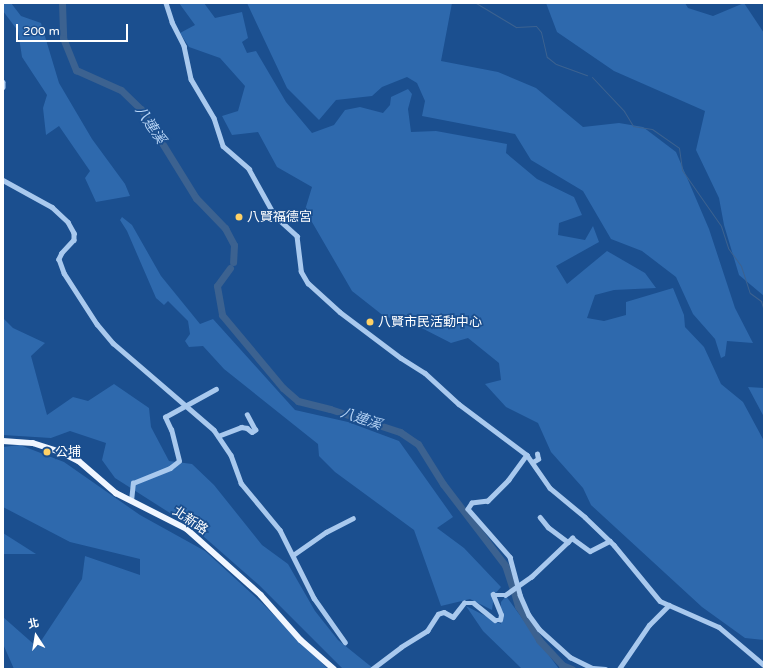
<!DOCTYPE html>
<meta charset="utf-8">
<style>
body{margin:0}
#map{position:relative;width:767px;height:672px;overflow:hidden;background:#1b4f8f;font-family:"Varela Round","Noto Sans TC",sans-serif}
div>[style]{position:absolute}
.green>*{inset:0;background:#2e69ad}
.stream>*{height:1px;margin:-0.5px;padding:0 0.5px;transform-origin:0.5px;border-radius:0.5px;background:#3c6290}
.river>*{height:7px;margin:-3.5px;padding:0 3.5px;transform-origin:3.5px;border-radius:3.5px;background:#3c6290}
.minor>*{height:4.5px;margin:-2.25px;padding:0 2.25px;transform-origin:2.25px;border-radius:2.25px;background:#a9c9ee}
.major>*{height:5.5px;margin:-2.75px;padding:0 2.75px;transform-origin:2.75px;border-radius:2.75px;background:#f0f6ff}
.dots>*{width:11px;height:11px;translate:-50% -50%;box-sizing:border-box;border:2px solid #1b4f8f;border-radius:50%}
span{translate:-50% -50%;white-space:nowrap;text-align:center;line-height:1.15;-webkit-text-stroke:3.5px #1b4f8f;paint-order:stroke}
.poi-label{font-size:13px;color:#fff}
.left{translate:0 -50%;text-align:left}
.street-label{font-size:13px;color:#fff}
.water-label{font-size:14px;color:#b5d3f5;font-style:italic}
.frame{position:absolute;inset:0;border:4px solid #fff;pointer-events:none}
.north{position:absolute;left:16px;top:616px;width:40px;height:40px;-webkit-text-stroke:3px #1b4f8f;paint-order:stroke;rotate:348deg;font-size:11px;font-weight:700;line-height:16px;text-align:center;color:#fff}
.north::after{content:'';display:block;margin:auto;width:14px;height:18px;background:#fff;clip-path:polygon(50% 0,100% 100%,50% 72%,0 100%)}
.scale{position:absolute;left:16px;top:24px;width:112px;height:18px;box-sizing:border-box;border:2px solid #fff;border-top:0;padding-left:5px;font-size:12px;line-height:14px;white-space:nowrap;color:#fff;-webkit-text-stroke:3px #1b4f8f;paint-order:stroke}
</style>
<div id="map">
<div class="green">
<div style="clip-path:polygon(3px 3px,11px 3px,21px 16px,41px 23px,59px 83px,92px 139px,125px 184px,130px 196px,96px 202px,85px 178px,90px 171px,59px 126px,46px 135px,43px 108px,47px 95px,22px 57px,18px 31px,3px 11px)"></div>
<div style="clip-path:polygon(179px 3px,204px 3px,215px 18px,242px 12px,248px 38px,242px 42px,247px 53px,256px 51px,286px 102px,312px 133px,334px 125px,345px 110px,360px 107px,383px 113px,390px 105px,391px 97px,408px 89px,412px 94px,408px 109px,411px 132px,436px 131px,507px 144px,506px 153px,537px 179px,574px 197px,582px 215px,559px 223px,558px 235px,585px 240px,593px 226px,599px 242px,556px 266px,567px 284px,607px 251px,645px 273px,656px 288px,614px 290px,595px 295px,587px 318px,604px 321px,626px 315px,626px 302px,673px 288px,684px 315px,685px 327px,704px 347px,721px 384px,743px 402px,764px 441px,764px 640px,745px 638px,702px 607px,591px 505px,583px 488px,551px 452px,538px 423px,506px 407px,485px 384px,501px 380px,499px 363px,468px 338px,451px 343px,406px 320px,385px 317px,352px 291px,305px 210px,312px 187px,277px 167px,258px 132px,232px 135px,222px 116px,238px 111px,245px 86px,220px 58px,189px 47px,180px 33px,195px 25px)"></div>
<div style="clip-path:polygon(247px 3px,452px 3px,441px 61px,498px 72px,536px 88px,583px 127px,619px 123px,643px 127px,676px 152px,709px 229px,735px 308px,753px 343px,727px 341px,725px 356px,721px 358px,715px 339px,693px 314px,676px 277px,642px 251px,611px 239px,583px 191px,531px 160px,515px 134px,422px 116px,425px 101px,417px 83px,407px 77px,382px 87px,372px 96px,336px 100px,319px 120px,287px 88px)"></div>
<div style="clip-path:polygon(546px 3px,685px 3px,688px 8px,713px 16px,744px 3px,764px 33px,764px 296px,739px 275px,724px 225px,719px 198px,696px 150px,705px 111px,614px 71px,557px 32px)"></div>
<div style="clip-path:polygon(122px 217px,132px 225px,161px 276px,200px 324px,213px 319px,295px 410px,348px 422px,399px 441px,453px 517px,437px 528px,464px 548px,501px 587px,494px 595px,492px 610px,470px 599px,441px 606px,414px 530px,335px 472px,319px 456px,318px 444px,224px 369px,203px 346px,189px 347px,185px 341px,190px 334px,188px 321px,168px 301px,164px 305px,156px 298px,127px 231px,120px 220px)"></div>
<div style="clip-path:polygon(3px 318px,13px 328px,45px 343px,31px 356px,47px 415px,73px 397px,88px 401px,114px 384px,149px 408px,151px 427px,169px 461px,192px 464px,214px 485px,262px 545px,288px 564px,315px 611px,338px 640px,374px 669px,343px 669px,259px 585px,195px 529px,115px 478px,102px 460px,106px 443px,70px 431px,51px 438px,3px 435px)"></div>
<div style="clip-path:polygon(748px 387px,764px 388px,764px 417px)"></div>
<div style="clip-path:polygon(20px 445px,64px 462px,140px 515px,205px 551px,261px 602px,328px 669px,14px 669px,3px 644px,3px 617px,37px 647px,82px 579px,85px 556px,140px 575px,140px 559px,70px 542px,3px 507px,3px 447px)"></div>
<div style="clip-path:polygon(3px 533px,36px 554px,3px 554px)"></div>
<div style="clip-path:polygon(506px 596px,559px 669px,522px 669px,483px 631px,466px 606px,501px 624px,501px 602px)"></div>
</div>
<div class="stream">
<div style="left:476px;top:3px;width:47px;rotate:31deg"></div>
<div style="left:516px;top:27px;width:20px;rotate:-3deg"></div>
<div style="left:536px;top:26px;width:8px;rotate:50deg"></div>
<div style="left:541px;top:32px;width:26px;rotate:77deg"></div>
<div style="left:547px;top:57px;width:11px;rotate:38deg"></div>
<div style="left:556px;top:64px;width:33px;rotate:20deg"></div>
<div style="left:592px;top:77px;width:47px;rotate:46.7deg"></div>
<div style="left:624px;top:111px;width:17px;rotate:59deg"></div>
<div style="left:633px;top:126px;width:19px;rotate:9deg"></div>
<div style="left:652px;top:129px;width:33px;rotate:35deg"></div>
<div style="left:679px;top:148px;width:22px;rotate:82deg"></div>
<div style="left:682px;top:170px;width:68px;rotate:55.1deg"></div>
<div style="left:721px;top:226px;width:23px;rotate:72deg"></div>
<div style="left:728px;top:248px;width:22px;rotate:54deg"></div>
<div style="left:741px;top:266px;width:28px;rotate:72deg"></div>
<div style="left:750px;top:293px;width:14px;rotate:36deg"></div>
<div style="left:761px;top:301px;width:10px;rotate:73deg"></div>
</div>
<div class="river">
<div style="left:62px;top:3px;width:35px;rotate:88deg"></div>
<div style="left:63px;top:38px;width:35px;rotate:68deg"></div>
<div style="left:76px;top:70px;width:49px;rotate:24deg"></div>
<div style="left:121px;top:90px;width:28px;rotate:44deg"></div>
<div style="left:141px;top:109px;width:105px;rotate:58.3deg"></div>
<div style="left:196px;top:198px;width:42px;rotate:46deg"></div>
<div style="left:225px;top:228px;width:19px;rotate:62deg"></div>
<div style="left:234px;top:245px;width:17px;rotate:93deg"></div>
<div style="left:230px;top:268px;width:22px;rotate:126deg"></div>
<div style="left:217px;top:286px;width:29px;rotate:80deg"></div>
<div style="left:222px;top:315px;width:95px;rotate:50.1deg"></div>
<div style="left:283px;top:388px;width:20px;rotate:41deg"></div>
<div style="left:298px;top:401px;width:33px;rotate:14deg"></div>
<div style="left:330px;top:409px;width:74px;rotate:18.2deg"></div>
<div style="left:400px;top:432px;width:22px;rotate:34deg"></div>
<div style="left:418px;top:444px;width:47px;rotate:58deg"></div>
<div style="left:443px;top:484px;width:102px;rotate:52.6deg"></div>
<div style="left:505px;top:565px;width:22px;rotate:72deg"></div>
<div style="left:514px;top:592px;width:15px;rotate:74deg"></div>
<div style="left:518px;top:606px;width:40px;rotate:58deg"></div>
<div style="left:539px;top:640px;width:34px;rotate:47deg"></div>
<div style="left:562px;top:665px;width:11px;rotate:22deg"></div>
</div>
<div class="minor">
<div style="left:166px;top:3px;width:20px;rotate:72deg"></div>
<div style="left:172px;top:22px;width:27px;rotate:63deg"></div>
<div style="left:184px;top:46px;width:34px;rotate:78deg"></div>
<div style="left:191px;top:79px;width:45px;rotate:59.5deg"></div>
<div style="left:214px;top:118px;width:29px;rotate:72deg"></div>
<div style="left:223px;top:146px;width:35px;rotate:41deg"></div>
<div style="left:249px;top:169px;width:54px;rotate:61deg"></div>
<div style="left:275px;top:216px;width:30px;rotate:42deg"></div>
<div style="left:297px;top:236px;width:35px;rotate:83deg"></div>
<div style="left:301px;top:271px;width:14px;rotate:60deg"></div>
<div style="left:308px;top:283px;width:43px;rotate:42.2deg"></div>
<div style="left:340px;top:312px;width:76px;rotate:37deg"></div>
<div style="left:401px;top:358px;width:28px;rotate:32deg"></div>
<div style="left:425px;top:373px;width:46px;rotate:42.4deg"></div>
<div style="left:459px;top:404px;width:85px;rotate:36.9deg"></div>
<div style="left:527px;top:455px;width:40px;rotate:55.1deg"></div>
<div style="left:550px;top:488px;width:45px;rotate:39.6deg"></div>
<div style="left:585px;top:517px;width:40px;rotate:44deg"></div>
<div style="left:614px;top:545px;width:72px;rotate:50.6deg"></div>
<div style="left:660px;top:601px;width:64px;rotate:23.8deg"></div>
<div style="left:719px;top:627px;width:59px;rotate:40.2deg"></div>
<div style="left:3px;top:82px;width:5px;rotate:90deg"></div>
<div style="left:3px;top:180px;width:56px;rotate:28.9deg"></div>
<div style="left:52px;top:207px;width:22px;rotate:43deg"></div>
<div style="left:68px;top:222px;width:13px;rotate:61deg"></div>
<div style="left:74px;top:233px;width:7px;rotate:90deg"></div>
<div style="left:74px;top:240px;width:18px;rotate:133deg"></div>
<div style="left:62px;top:253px;width:7px;rotate:117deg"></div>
<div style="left:59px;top:259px;width:15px;rotate:70deg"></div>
<div style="left:64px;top:273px;width:61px;rotate:57.1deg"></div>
<div style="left:97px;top:324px;width:25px;rotate:50deg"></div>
<div style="left:113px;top:343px;width:133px;rotate:40.7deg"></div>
<div style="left:214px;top:430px;width:30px;rotate:56deg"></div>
<div style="left:231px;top:455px;width:30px;rotate:70deg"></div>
<div style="left:241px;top:483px;width:61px;rotate:50.3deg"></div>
<div style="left:280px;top:530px;width:76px;rotate:63.4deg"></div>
<div style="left:314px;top:598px;width:54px;rotate:54.8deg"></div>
<div style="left:218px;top:436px;width:25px;rotate:-21deg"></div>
<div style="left:241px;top:427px;width:6px;rotate:9deg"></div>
<div style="left:247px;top:428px;width:6px;rotate:39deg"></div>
<div style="left:252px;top:432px;width:4px;rotate:-34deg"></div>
<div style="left:255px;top:430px;width:17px;rotate:-118deg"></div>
<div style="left:527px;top:455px;width:31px;rotate:126deg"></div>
<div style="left:509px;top:480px;width:30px;rotate:135deg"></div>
<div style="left:488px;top:501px;width:16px;rotate:173deg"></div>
<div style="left:472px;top:503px;width:7px;rotate:124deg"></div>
<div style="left:468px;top:509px;width:64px;rotate:48.8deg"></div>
<div style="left:510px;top:557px;width:39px;rotate:75deg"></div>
<div style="left:520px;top:595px;width:22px;rotate:66deg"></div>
<div style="left:529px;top:615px;width:17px;rotate:54deg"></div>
<div style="left:539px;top:629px;width:42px;rotate:42.1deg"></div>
<div style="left:570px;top:657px;width:25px;rotate:26deg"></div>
<div style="left:593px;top:668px;width:12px;rotate:5deg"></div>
<div style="left:533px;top:462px;width:6px;rotate:-31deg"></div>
<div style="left:538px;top:459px;width:5px;rotate:-101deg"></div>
<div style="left:131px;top:501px;width:18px;rotate:-84deg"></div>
<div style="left:133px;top:483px;width:40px;rotate:-22deg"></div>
<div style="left:170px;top:468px;width:11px;rotate:-38deg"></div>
<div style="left:179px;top:461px;width:32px;rotate:-104deg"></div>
<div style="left:171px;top:430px;width:14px;rotate:-115deg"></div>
<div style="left:165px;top:417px;width:58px;rotate:-28.8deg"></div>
<div style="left:540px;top:517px;width:13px;rotate:51deg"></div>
<div style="left:548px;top:527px;width:25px;rotate:37deg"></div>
<div style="left:293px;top:555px;width:40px;rotate:-34.9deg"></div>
<div style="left:326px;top:532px;width:30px;rotate:-27deg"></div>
<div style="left:372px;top:669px;width:36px;rotate:-37deg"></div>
<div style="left:401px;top:647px;width:31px;rotate:-32deg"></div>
<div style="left:427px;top:631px;width:20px;rotate:-57deg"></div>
<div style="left:438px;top:614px;width:6px;rotate:-18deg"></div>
<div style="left:444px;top:612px;width:10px;rotate:29deg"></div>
<div style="left:453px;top:617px;width:18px;rotate:-52deg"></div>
<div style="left:464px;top:603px;width:10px"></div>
<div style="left:474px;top:603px;width:27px;rotate:39deg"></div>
<div style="left:495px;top:620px;width:5px"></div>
<div style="left:500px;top:620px;width:5px;rotate:-79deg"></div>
<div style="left:501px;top:615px;width:22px;rotate:-112deg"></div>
<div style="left:493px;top:595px;width:12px"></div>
<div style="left:505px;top:595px;width:32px;rotate:-35deg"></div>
<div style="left:531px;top:577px;width:57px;rotate:-43.6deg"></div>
<div style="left:572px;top:538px;width:22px;rotate:36deg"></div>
<div style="left:590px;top:551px;width:22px;rotate:-27deg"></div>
<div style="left:619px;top:669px;width:53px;rotate:-55.7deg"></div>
<div style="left:649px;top:625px;width:28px;rotate:-45deg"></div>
</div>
<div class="major">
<div style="left:3px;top:441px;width:30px;rotate:4deg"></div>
<div style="left:33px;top:443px;width:29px;rotate:18deg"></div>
<div style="left:61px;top:452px;width:20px;rotate:27deg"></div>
<div style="left:79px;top:461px;width:49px;rotate:40.9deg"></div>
<div style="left:116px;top:493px;width:80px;rotate:26.9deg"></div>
<div style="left:187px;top:529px;width:99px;rotate:41.7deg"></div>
<div style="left:261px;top:595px;width:60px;rotate:48.4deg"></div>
<div style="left:301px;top:640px;width:44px;rotate:41.3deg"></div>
</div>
<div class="dots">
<div style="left:239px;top:217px;background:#ffd166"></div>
<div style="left:370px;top:322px;background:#ffd166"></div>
<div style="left:47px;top:452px;background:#ffd166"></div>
</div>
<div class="poi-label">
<span class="left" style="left:247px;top:217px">八賢福德宮</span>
<span class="left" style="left:378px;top:322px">八賢市民活動中心</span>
<span class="left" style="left:55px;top:452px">公埔</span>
</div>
<div class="street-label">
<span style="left:190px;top:521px;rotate:34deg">北新路</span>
</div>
<div class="water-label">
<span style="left:150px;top:125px;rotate:56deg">八連溪</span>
<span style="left:361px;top:419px;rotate:19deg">八連溪</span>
</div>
<div class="frame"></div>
<div class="north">北</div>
<div class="scale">200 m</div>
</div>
